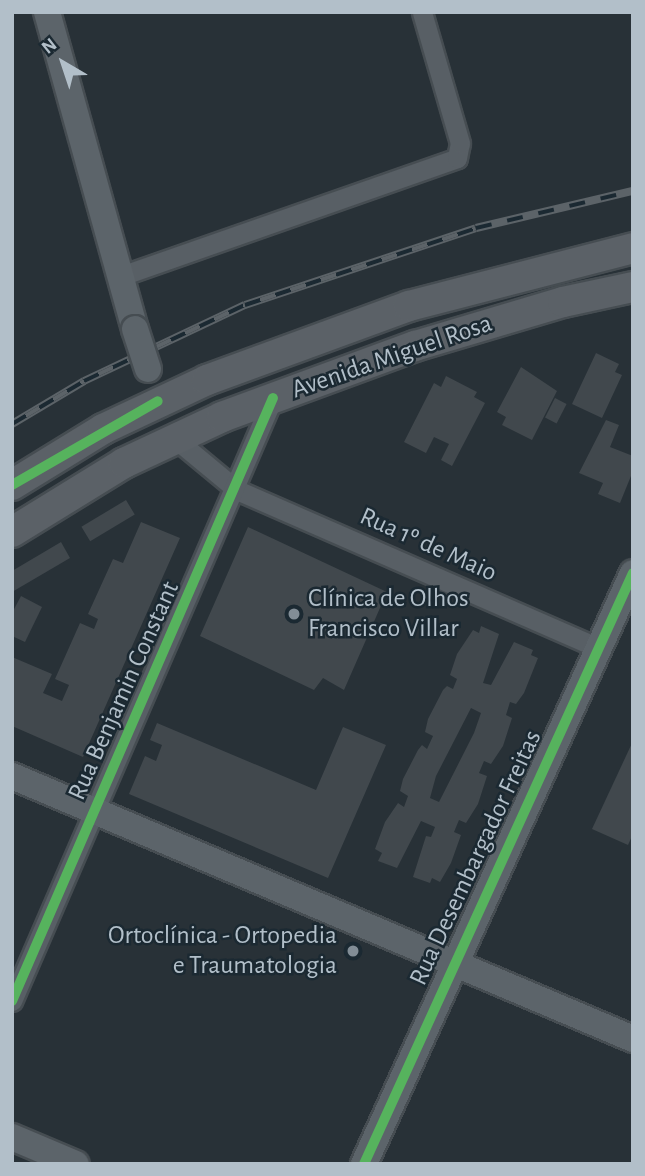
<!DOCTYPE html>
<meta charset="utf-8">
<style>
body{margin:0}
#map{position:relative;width:645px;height:1176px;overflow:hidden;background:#283137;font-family:"Alegreya Sans",sans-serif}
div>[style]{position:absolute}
.building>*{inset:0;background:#41484d;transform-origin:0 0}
.roads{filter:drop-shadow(2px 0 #464d52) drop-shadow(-2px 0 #464d52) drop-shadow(0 2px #464d52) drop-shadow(0 -2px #464d52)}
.street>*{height:19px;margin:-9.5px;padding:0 9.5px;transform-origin:9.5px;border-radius:9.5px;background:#585f65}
.secondary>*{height:26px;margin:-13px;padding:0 13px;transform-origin:13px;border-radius:13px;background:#5c646a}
.primary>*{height:30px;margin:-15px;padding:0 15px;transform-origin:15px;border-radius:15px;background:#5b6167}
.rail>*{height:8px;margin-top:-4px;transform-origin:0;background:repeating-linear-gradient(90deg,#1b2932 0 16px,#5c6368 0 32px);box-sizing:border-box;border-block:2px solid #5c6368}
.bridges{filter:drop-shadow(2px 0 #464d52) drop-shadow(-2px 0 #464d52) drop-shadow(0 2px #464d52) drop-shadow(0 -2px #464d52)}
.secondary-bridge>*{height:26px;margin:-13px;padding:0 13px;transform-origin:13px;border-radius:13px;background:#5c646a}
.cycleway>*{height:10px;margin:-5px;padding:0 5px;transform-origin:5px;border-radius:5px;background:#56b35d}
.dots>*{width:19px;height:19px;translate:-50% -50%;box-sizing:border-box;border:4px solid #1b2932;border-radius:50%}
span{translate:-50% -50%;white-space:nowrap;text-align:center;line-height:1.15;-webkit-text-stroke:5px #1b2932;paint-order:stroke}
.street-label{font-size:26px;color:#b2bfc9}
.poi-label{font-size:26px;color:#b2bfc9}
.left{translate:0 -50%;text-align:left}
.right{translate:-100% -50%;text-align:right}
.frame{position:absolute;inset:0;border:14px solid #b2bfc9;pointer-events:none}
.north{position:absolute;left:28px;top:28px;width:70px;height:70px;-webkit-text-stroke:5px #1b2932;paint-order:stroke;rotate:321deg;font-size:19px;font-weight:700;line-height:28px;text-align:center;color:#b2bfc9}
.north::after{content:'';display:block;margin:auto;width:24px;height:32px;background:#b2bfc9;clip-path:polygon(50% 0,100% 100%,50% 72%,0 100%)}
</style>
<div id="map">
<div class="building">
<div style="clip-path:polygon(596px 353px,619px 364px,615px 372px,622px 375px,602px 418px,572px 404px)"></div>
<div style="clip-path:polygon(521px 367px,557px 391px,532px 440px,502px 425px,506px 417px,497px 412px)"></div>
<div style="clip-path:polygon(446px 376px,477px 392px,474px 397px,485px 403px,452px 466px,441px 460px,449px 444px,434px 437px,426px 453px,404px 442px,434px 383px,441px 387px)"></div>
<div style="left:555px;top:398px;width:13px;height:22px;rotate:27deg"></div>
<div style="clip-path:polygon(606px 420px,619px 425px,610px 447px,633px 456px,633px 471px,620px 503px,598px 494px,603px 483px,579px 473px)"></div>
<div style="left:126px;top:500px;width:17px;height:52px;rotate:59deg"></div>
<div style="clip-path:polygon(141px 522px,180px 538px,83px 757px,12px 726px,12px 657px,52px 674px,43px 693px,62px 701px,69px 685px,55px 679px,80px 623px,94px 629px,98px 619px,88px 614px,113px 559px,123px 563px)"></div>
<div style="clip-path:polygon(248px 527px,387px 592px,344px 690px,323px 678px,314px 690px,200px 636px)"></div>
<div style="clip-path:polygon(61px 542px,70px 558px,12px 592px,12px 571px)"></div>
<div style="clip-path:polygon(21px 596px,42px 607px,25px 642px,12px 636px,12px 613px)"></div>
<div style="clip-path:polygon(evenodd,481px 626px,499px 634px,483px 683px,491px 685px,514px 642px,533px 650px,531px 655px,538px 658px,524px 693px,516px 704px,510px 702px,506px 715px,512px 718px,503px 746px,491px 764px,484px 761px,479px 773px,487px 776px,478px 804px,466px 823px,459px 820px,454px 832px,461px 835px,451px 863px,440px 882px,432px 878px,430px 883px,413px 877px,426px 836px,431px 837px,435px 827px,421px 821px,397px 868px,378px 861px,382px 853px,375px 849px,385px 822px,398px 803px,404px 807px,408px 796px,400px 791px,403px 779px,418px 750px,422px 745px,427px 749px,433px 736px,425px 732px,428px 719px,443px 690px,447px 686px,453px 689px,457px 679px,450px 675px,457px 654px,473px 630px,479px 633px,481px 626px,471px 708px,481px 713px,474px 733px,439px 802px,430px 798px,436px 776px,471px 708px)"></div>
<div style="clip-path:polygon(157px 723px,316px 790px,343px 727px,386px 745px,328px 878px,129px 794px,145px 756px,156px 761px,162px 745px,150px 740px)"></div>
<div style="clip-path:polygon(633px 741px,633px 834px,628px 845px,592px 829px)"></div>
</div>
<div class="roads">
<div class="street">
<div style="left:118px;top:277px;width:359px;rotate:-19.3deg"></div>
<div style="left:457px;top:158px;width:15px;rotate:-79deg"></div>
<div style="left:460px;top:143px;width:136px;rotate:-106.2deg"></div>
<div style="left:173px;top:437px;width:83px;rotate:39.6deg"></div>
<div style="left:237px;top:490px;width:395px;rotate:23.6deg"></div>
<div style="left:12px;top:1001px;width:657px;rotate:-66.6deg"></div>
</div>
<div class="secondary">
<div style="left:47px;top:12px;width:329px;rotate:74.5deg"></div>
<div style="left:12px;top:776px;width:674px;rotate:22.95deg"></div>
<div style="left:12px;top:1137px;width:69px;rotate:22.9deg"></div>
<div style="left:364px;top:1164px;width:649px;rotate:-65.53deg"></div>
</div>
<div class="primary">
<div style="left:12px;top:485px;width:107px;rotate:-31.6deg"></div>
<div style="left:103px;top:429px;width:115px;rotate:-25.2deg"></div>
<div style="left:207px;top:380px;width:215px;rotate:-20.1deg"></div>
<div style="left:409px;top:306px;width:231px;rotate:-14.5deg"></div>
<div style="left:12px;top:532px;width:132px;rotate:-31.6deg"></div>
<div style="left:124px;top:463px;width:108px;rotate:-25.1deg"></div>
<div style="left:222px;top:417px;width:206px;rotate:-20.2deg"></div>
<div style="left:415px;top:346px;width:154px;rotate:-16.6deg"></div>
<div style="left:563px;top:302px;width:72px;rotate:-12.1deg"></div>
</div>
</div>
<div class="rail">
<div style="left:12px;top:424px;width:84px;rotate:-30.8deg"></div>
<div style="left:84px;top:381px;width:178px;rotate:-25.3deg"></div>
<div style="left:245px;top:305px;width:243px;rotate:-18.4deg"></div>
<div style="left:476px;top:228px;width:161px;rotate:-13.3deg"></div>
</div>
<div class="bridges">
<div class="secondary-bridge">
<div style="left:135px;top:329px;width:42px;rotate:72deg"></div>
</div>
</div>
<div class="cycleway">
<div style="left:12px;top:485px;width:168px;rotate:-29.9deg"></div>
<div style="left:12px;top:1001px;width:657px;rotate:-66.6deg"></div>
<div style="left:364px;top:1164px;width:649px;rotate:-65.53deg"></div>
</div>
<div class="dots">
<div style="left:294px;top:614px;background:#828d96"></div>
<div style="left:353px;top:951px;background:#828d96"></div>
</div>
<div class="street-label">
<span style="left:392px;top:357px;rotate:-19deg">Avenida Miguel Rosa</span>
<span style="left:428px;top:545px;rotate:24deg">Rua 1º de Maio</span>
<span style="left:124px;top:691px;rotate:-66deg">Rua Benjamin Constant</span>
<span style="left:476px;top:858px;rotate:-65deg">Rua Desembargador Freitas</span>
</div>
<div class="poi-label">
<span class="left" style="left:308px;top:614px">Clínica de Olhos<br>Francisco Villar</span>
<span class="right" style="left:337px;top:951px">Ortoclínica - Ortopedia<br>e Traumatologia</span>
</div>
<div class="frame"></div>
<div class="north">N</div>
</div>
